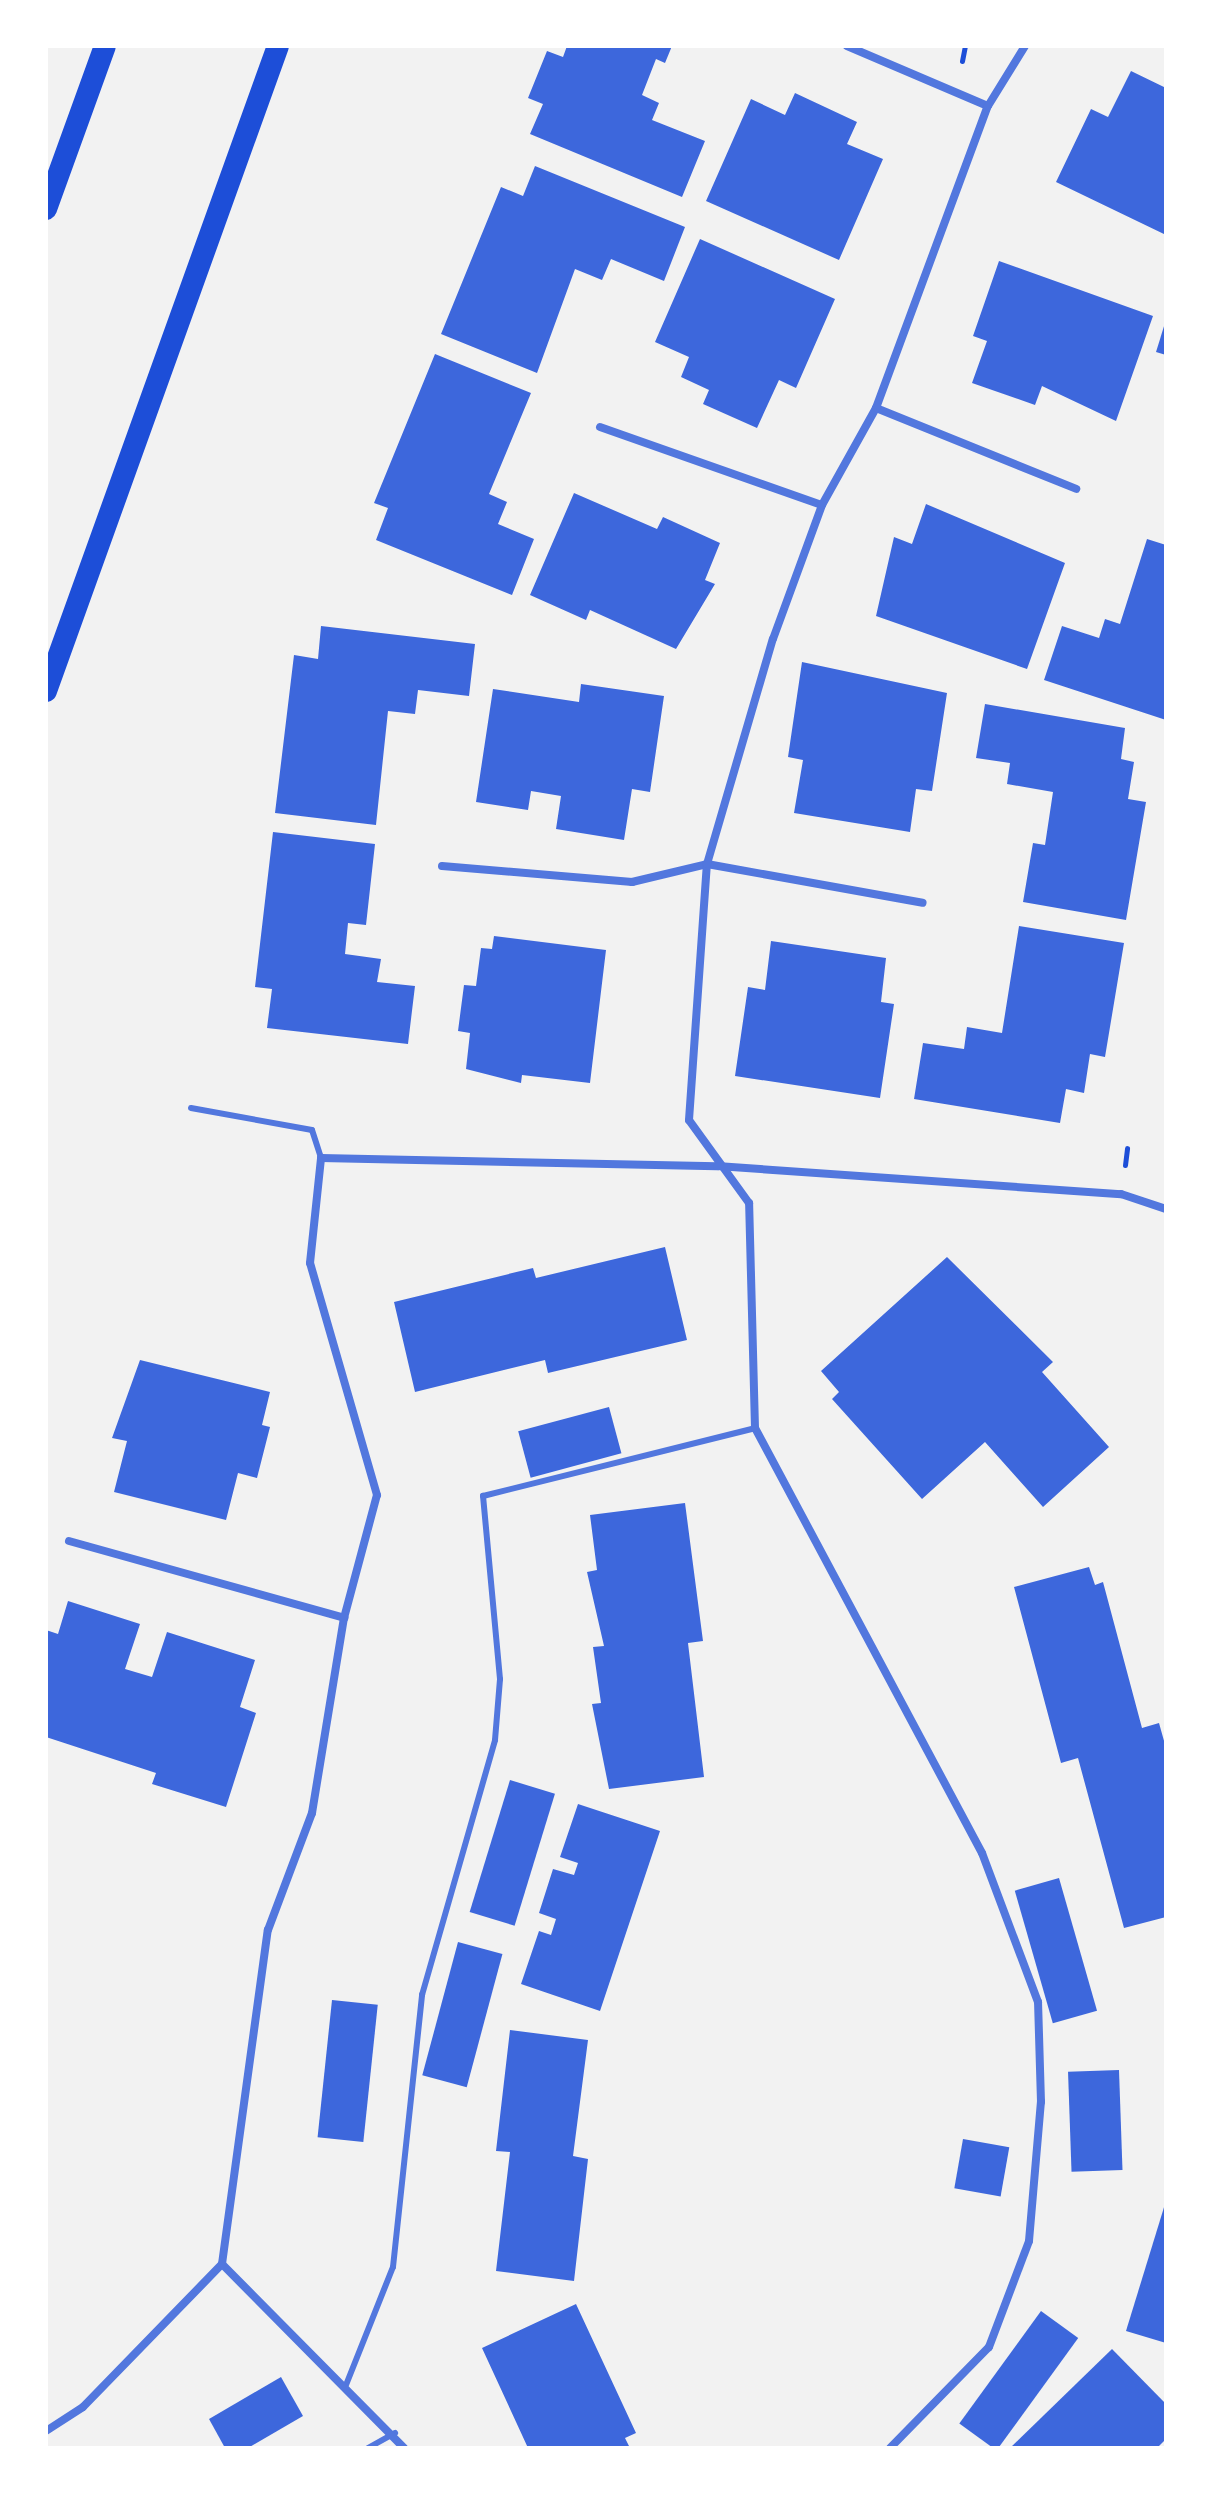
<!DOCTYPE html>
<style>
body{margin:0}
#map{position:relative;width:1212px;height:2494px;overflow:hidden;background:#f2f2f2;font-family:"PT Sans",sans-serif}
div>[style]{position:absolute}
.building>*{inset:0;background:#3d67dc;transform-origin:0 0}
.path>*{height:5px;margin:-2.5px;padding:0 2.5px;transform-origin:2.5px;border-radius:2.5px;background:#1d4ed8}
.service>*{height:6px;margin:-3px;padding:0 3px;transform-origin:3px;border-radius:3px;background:#5277de}
.minor>*{height:8px;margin:-4px;padding:0 4px;transform-origin:4px;border-radius:4px;background:#5277de}
.trunk>*{height:22px;margin:-11px;padding:0 11px;transform-origin:11px;border-radius:11px;background:#1d4ed8}
span{translate:-50% -50%;white-space:nowrap;text-align:center;line-height:1.15;-webkit-text-stroke:7px #fff;paint-order:stroke}
.frame{position:absolute;inset:0;border:48px solid #fff;pointer-events:none}
</style>
<div id="map">
<div class="building">
<div style="clip-path:polygon(567px 46px,672px 46px,665px 63px,656px 59px,642px 95px,659px 103px,652px 120px,705px 141px,682px 197px,530px 134px,543px 104px,528px 98px,547px 51px,563px 57px)"></div>
<div style="clip-path:polygon(1131px 71px,1166px 88px,1166px 235px,1056px 182px,1091px 109px,1108px 117px)"></div>
<div style="clip-path:polygon(795px 93px,857px 122px,847px 144px,883px 159px,839px 260px,706px 201px,751px 99px,785px 115px)"></div>
<div style="clip-path:polygon(535px 166px,685px 227px,664px 281px,611px 259px,602px 280px,575px 269px,537px 373px,441px 334px,501px 187px,523px 196px)"></div>
<div style="clip-path:polygon(700px 239px,835px 299px,796px 388px,779px 380px,757px 428px,703px 404px,709px 390px,681px 377px,689px 357px,655px 342px)"></div>
<div style="clip-path:polygon(999px 261px,1153px 316px,1116px 421px,1042px 386px,1035px 405px,972px 383px,987px 341px,973px 336px)"></div>
<div style="clip-path:polygon(1165px 323px,1166px 323px,1166px 355px,1156px 352px)"></div>
<div style="clip-path:polygon(435px 354px,531px 393px,489px 494px,507px 502px,498px 524px,534px 539px,512px 595px,376px 540px,388px 508px,374px 503px)"></div>
<div style="clip-path:polygon(574px 493px,657px 529px,663px 517px,720px 543px,705px 580px,715px 584px,676px 649px,590px 610px,586px 620px,530px 595px)"></div>
<div style="clip-path:polygon(926px 504px,1065px 563px,1027px 669px,876px 616px,894px 537px,912px 544px)"></div>
<div style="clip-path:polygon(1147px 539px,1166px 545px,1166px 720px,1044px 680px,1062px 626px,1099px 638px,1105px 619px,1120px 624px)"></div>
<div style="clip-path:polygon(321px 626px,475px 644px,469px 696px,418px 690px,415px 714px,388px 711px,376px 825px,275px 813px,294px 655px,318px 659px)"></div>
<div style="clip-path:polygon(802px 662px,947px 693px,932px 791px,916px 789px,910px 832px,794px 813px,803px 760px,788px 757px)"></div>
<div style="clip-path:polygon(581px 684px,664px 696px,650px 792px,632px 789px,624px 840px,556px 829px,561px 796px,531px 791px,528px 810px,476px 802px,493px 689px,579px 702px)"></div>
<div style="clip-path:polygon(985px 704px,1125px 728px,1121px 759px,1134px 762px,1128px 799px,1146px 802px,1126px 920px,1023px 902px,1033px 843px,1045px 845px,1053px 792px,1007px 784px,1010px 763px,976px 758px)"></div>
<div style="clip-path:polygon(273px 832px,375px 844px,366px 925px,348px 923px,345px 954px,381px 959px,377px 982px,415px 986px,408px 1044px,267px 1028px,272px 989px,255px 987px)"></div>
<div style="clip-path:polygon(1019px 926px,1124px 943px,1105px 1057px,1090px 1054px,1084px 1093px,1066px 1089px,1060px 1123px,914px 1099px,923px 1043px,964px 1049px,967px 1027px,1002px 1033px)"></div>
<div style="clip-path:polygon(494px 936px,606px 950px,590px 1083px,522px 1075px,521px 1083px,466px 1069px,470px 1033px,458px 1031px,464px 985px,476px 986px,481px 948px,492px 949px)"></div>
<div style="clip-path:polygon(771px 941px,886px 958px,881px 1002px,894px 1004px,880px 1098px,735px 1076px,748px 987px,765px 990px)"></div>
<div style="clip-path:polygon(665px 1247px,687px 1340px,548px 1373px,545px 1360px,415px 1392px,394px 1302px,533px 1268px,536px 1278px)"></div>
<div style="clip-path:polygon(947px 1257px,1053px 1362px,1042px 1372px,1109px 1447px,1043px 1507px,985px 1442px,922px 1499px,832px 1399px,839px 1392px,821px 1371px)"></div>
<div style="clip-path:polygon(140px 1360px,270px 1392px,262px 1425px,270px 1427px,257px 1478px,238px 1473px,226px 1520px,114px 1492px,127px 1441px,112px 1438px)"></div>
<div style="left:609px;top:1407px;width:48px;height:94px;rotate:75deg"></div>
<div style="clip-path:polygon(685px 1503px,703px 1641px,688px 1643px,704px 1777px,609px 1789px,592px 1704px,601px 1703px,593px 1647px,604px 1646px,587px 1572px,597px 1570px,590px 1515px)"></div>
<div style="clip-path:polygon(1089px 1567px,1095px 1585px,1103px 1582px,1142px 1728px,1159px 1723px,1166px 1748px,1166px 1917px,1124px 1928px,1078px 1758px,1061px 1763px,1014px 1587px)"></div>
<div style="clip-path:polygon(68px 1601px,140px 1624px,125px 1669px,152px 1677px,167px 1632px,255px 1660px,240px 1707px,256px 1713px,226px 1807px,152px 1784px,156px 1773px,46px 1737px,46px 1630px,58px 1634px)"></div>
<div style="left:510px;top:1780px;width:47px;height:138px;rotate:17deg"></div>
<div style="clip-path:polygon(578px 1804px,660px 1831px,600px 2011px,521px 1984px,539px 1931px,551px 1935px,556px 1919px,539px 1913px,553px 1869px,574px 1875px,578px 1863px,560px 1857px)"></div>
<div style="left:1059px;top:1878px;width:138px;height:46px;rotate:74deg"></div>
<div style="left:458px;top:1942px;width:46px;height:138px;rotate:15deg"></div>
<div style="left:332px;top:2000px;width:46px;height:138px;rotate:6deg"></div>
<div style="clip-path:polygon(510px 2030px,588px 2040px,573px 2156px,588px 2159px,574px 2281px,496px 2271px,510px 2152px,496px 2151px)"></div>
<div style="left:1119px;top:2070px;width:100px;height:51px;rotate:88deg"></div>
<div style="left:963px;top:2139px;width:47px;height:50px;rotate:10deg"></div>
<div style="clip-path:polygon(1165px 2204px,1166px 2205px,1166px 2343px,1126px 2331px)"></div>
<div style="clip-path:polygon(576px 2304px,636px 2433px,625px 2438px,630px 2448px,528px 2448px,482px 2348px)"></div>
<div style="left:1041px;top:2311px;width:46px;height:139px;rotate:36deg"></div>
<div style="clip-path:polygon(1112px 2349px,1166px 2404px,1166px 2439px,1157px 2448px,1010px 2448px)"></div>
<div style="clip-path:polygon(281px 2377px,303px 2416px,248px 2448px,225px 2448px,209px 2419px)"></div>
</div>
<div class="path">
<div style="left:962px;top:61px;width:15px;rotate:-79deg"></div>
<div style="left:1125px;top:1165px;width:17px;rotate:-83deg"></div>
</div>
<div class="service">
<div style="left:191px;top:1108px;width:123px;rotate:10.3deg"></div>
<div style="left:312px;top:1130px;width:29px;rotate:72deg"></div>
<div style="left:346px;top:2385px;width:127px;rotate:-68.3deg"></div>
<div style="left:393px;top:2267px;width:274px;rotate:-83.9deg"></div>
<div style="left:422px;top:1995px;width:265px;rotate:-74deg"></div>
<div style="left:495px;top:1740px;width:61px;rotate:-85.3deg"></div>
<div style="left:500px;top:1679px;width:184px;rotate:-95.3deg"></div>
<div style="left:483px;top:1496px;width:280px;rotate:-14deg"></div>
<div style="left:368px;top:2448px;width:31px;rotate:-29deg"></div>
</div>
<div class="minor">
<div style="left:847px;top:46px;width:153px;rotate:23.1deg"></div>
<div style="left:876px;top:408px;width:216px;rotate:22deg"></div>
<div style="left:600px;top:427px;width:235px;rotate:19.4deg"></div>
<div style="left:442px;top:866px;width:191px;rotate:4.8deg"></div>
<div style="left:632px;top:882px;width:77px;rotate:-13.5deg"></div>
<div style="left:707px;top:864px;width:219px;rotate:10.2deg"></div>
<div style="left:69px;top:1541px;width:286px;rotate:15.6deg"></div>
<div style="left:222px;top:2264px;width:259px;rotate:45.3deg"></div>
<div style="left:46px;top:2431px;width:44px;rotate:-33deg"></div>
<div style="left:83px;top:2407px;width:199px;rotate:-45.8deg"></div>
<div style="left:222px;top:2264px;width:337px;rotate:-82.2deg"></div>
<div style="left:268px;top:1930px;width:125px;rotate:-69.4deg"></div>
<div style="left:312px;top:1813px;width:198px;rotate:-80.7deg"></div>
<div style="left:344px;top:1618px;width:127px;rotate:-75deg"></div>
<div style="left:377px;top:1495px;width:241px;rotate:-106.1deg"></div>
<div style="left:310px;top:1263px;width:106px;rotate:-84deg"></div>
<div style="left:321px;top:1158px;width:396px;rotate:1.2deg"></div>
<div style="left:717px;top:1166px;width:405px;rotate:4deg"></div>
<div style="left:1121px;top:1194px;width:47px;rotate:18.4deg"></div>
<div style="left:890px;top:2448px;width:141px;rotate:-45.6deg"></div>
<div style="left:989px;top:2347px;width:113px;rotate:-69.3deg"></div>
<div style="left:1029px;top:2241px;width:140px;rotate:-85.1deg"></div>
<div style="left:1041px;top:2102px;width:100px;rotate:-91.7deg"></div>
<div style="left:1038px;top:2002px;width:159px;rotate:-110.6deg"></div>
<div style="left:982px;top:1853px;width:482px;rotate:-118.1deg"></div>
<div style="left:755px;top:1428px;width:225px;rotate:-91.5deg"></div>
<div style="left:749px;top:1203px;width:102px;rotate:-125.9deg"></div>
<div style="left:689px;top:1120px;width:257px;rotate:-86deg"></div>
<div style="left:707px;top:864px;width:234px;rotate:-73.7deg"></div>
<div style="left:773px;top:639px;width:143px;rotate:-69.9deg"></div>
<div style="left:822px;top:505px;width:111px;rotate:-60.9deg"></div>
<div style="left:876px;top:408px;width:322px;rotate:-69.7deg"></div>
<div style="left:988px;top:106px;width:70px;rotate:-58.3deg"></div>
</div>
<div class="trunk">
<div style="left:46px;top:209px;width:173px;rotate:-70.1deg"></div>
<div style="left:46px;top:691px;width:685px;rotate:-70.22deg"></div>
</div>
<div class="frame"></div>
</div>
